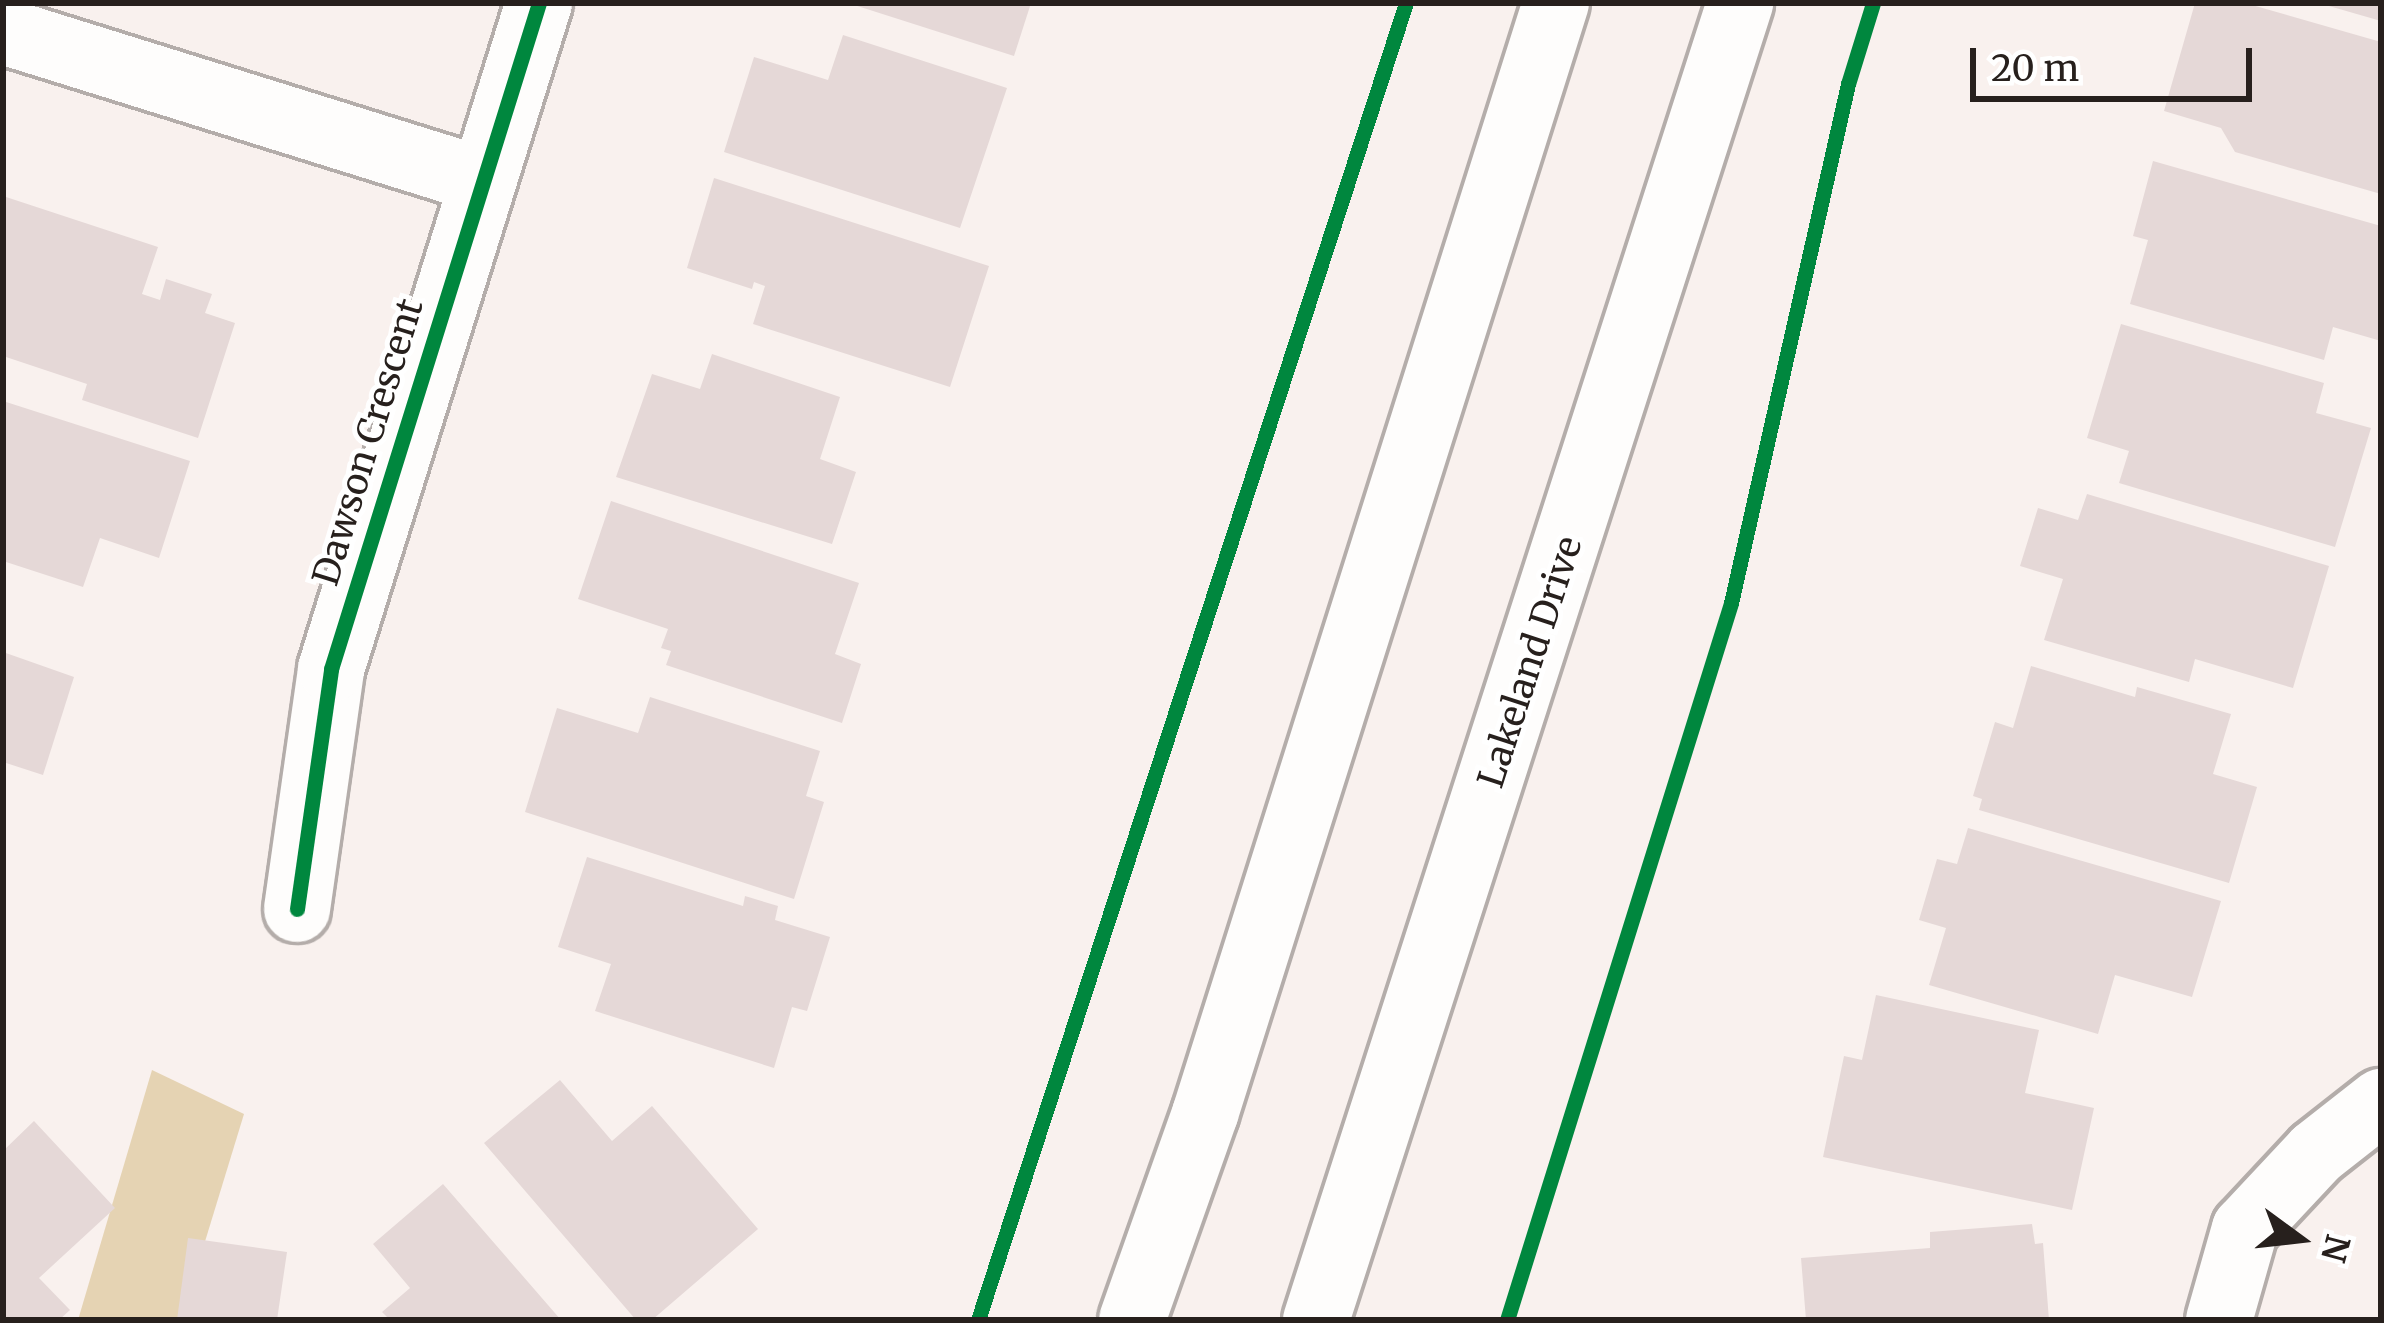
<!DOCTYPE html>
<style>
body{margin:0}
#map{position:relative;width:2384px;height:1323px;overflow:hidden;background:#f9f1ee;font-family:Merriweather,serif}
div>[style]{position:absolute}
.green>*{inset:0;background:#e5d3b3}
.building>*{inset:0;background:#e5d8d7}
.roads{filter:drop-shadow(3px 0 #b4adaa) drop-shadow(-3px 0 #b4adaa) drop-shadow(0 3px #b4adaa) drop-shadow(0 -3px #b4adaa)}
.street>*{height:66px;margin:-33px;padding:0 33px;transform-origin:33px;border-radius:33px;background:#fefdfc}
.secondary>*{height:66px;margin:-33px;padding:0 33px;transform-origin:33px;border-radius:33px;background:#fefdfc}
.cycleway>*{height:15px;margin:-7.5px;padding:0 7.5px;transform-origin:7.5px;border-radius:7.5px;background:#00873e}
span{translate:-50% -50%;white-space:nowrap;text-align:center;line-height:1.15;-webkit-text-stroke:10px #fff;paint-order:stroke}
.street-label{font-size:36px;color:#27201d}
.frame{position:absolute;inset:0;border:6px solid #27201d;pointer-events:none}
.north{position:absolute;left:2240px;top:1179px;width:120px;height:120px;-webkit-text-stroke:9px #fff;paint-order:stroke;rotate:105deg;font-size:33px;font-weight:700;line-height:48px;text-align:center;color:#27201d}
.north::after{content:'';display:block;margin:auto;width:42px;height:54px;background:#27201d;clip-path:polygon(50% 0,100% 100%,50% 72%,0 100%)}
.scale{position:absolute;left:1970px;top:48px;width:282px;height:54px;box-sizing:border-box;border:6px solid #27201d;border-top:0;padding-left:15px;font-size:36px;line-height:42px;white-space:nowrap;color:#27201d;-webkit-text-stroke:9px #fff;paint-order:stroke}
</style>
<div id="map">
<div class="green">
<div style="clip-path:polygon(152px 1070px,244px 1114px,181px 1320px,78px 1320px)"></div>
</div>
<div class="building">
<div style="clip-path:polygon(848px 3px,1031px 3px,1014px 56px)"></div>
<div style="clip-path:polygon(2195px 3px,2245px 3px,2381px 42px,2381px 194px,2235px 152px,2221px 128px,2164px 111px)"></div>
<div style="clip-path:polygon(2381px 3px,2381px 21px,2322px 4px,2322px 3px)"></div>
<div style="clip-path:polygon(843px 35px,1007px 88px,960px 228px,724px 152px,754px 57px,828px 80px)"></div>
<div style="clip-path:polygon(2153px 161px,2381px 226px,2381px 341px,2333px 327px,2324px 360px,2130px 304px,2148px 240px,2133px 236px)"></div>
<div style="clip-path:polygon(714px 178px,989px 266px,950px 387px,753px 324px,765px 286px,754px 282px,752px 289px,687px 268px)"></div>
<div style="clip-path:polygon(3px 196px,158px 247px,142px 294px,160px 300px,166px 279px,212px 294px,205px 313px,235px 323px,198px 438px,82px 400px,87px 384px,3px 356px)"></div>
<div style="clip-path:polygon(2121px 324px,2324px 383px,2316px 413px,2371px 428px,2335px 547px,2119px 483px,2129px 451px,2087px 438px)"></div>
<div style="clip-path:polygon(712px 354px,840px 397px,820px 459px,856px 472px,832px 544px,616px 477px,652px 374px,700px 389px)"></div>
<div style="clip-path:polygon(3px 401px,190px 461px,159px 558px,100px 538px,83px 587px,3px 561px)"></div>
<div style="clip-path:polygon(2087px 494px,2329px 566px,2293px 688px,2195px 659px,2189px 682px,2044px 640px,2063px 579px,2020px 566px,2038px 508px,2078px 520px)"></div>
<div style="clip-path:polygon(611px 501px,859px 583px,835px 654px,861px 664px,842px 723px,666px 665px,671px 651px,661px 648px,668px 629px,578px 599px)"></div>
<div style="clip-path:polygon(3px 652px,74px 677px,43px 775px,3px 762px)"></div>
<div style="clip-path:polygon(2031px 666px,2135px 697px,2137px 687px,2231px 714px,2213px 774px,2257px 787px,2229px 883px,1979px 810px,1982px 799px,1973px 796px,1995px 722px,2013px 728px)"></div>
<div style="clip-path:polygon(650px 697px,820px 751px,806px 796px,824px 802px,794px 899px,525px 812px,557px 708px,638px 733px)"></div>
<div style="clip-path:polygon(1968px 828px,2221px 901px,2192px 997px,2115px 975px,2098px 1034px,1929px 985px,1946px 928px,1919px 920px,1937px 859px,1957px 864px)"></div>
<div style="clip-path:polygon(587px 857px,743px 906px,745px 896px,778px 906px,775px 920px,830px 937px,807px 1011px,792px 1007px,774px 1068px,595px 1011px,611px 964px,558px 947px)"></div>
<div style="clip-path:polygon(1876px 995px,2039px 1030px,2025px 1093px,2094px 1108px,2072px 1210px,1823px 1157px,1844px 1056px,1862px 1060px)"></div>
<div style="clip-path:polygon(560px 1080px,612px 1141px,652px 1106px,758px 1229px,652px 1320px,636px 1320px,484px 1143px)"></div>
<div style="clip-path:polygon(34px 1121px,115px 1208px,39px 1278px,70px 1310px,59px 1320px,3px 1320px,3px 1151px)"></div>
<div style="clip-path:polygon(443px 1184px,561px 1320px,390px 1320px,382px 1312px,410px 1288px,373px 1244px)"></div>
<div style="clip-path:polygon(2032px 1224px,2035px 1244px,2043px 1243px,2049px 1320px,1806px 1320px,1801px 1258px,1930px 1248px,1930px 1232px)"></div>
<div style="clip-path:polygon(188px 1238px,287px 1252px,277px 1320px,177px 1320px)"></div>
</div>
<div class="roads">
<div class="street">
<div style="left:3px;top:31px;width:500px;rotate:17.3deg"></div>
<div style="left:297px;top:909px;width:242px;rotate:-81.9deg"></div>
<div style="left:331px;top:669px;width:698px;rotate:-72.66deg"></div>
<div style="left:2219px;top:1320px;width:95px;rotate:-74.1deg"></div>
<div style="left:2245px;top:1229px;width:104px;rotate:-46.9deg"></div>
<div style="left:2316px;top:1153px;width:83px;rotate:-38.1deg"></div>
</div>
<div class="secondary">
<div style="left:1132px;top:1320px;width:219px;rotate:-70.5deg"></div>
<div style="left:1205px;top:1114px;width:1165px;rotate:-72.47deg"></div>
<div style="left:1316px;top:1320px;width:1384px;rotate:-72.15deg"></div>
</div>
</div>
<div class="cycleway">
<div style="left:297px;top:909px;width:242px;rotate:-81.9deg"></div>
<div style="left:331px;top:669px;width:698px;rotate:-72.66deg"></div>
<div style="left:978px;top:1320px;width:1385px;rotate:-72deg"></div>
<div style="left:1507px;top:1320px;width:751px;rotate:-72.65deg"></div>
<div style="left:1731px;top:603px;width:532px;rotate:-77.3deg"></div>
<div style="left:1848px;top:84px;width:85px;rotate:-72.8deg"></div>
</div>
<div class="street-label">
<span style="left:368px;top:442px;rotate:-73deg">Dawson Crescent</span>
<span style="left:1530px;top:662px;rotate:-72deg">Lakeland Drive</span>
</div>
<div class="frame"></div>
<div class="north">N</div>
<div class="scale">20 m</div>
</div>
